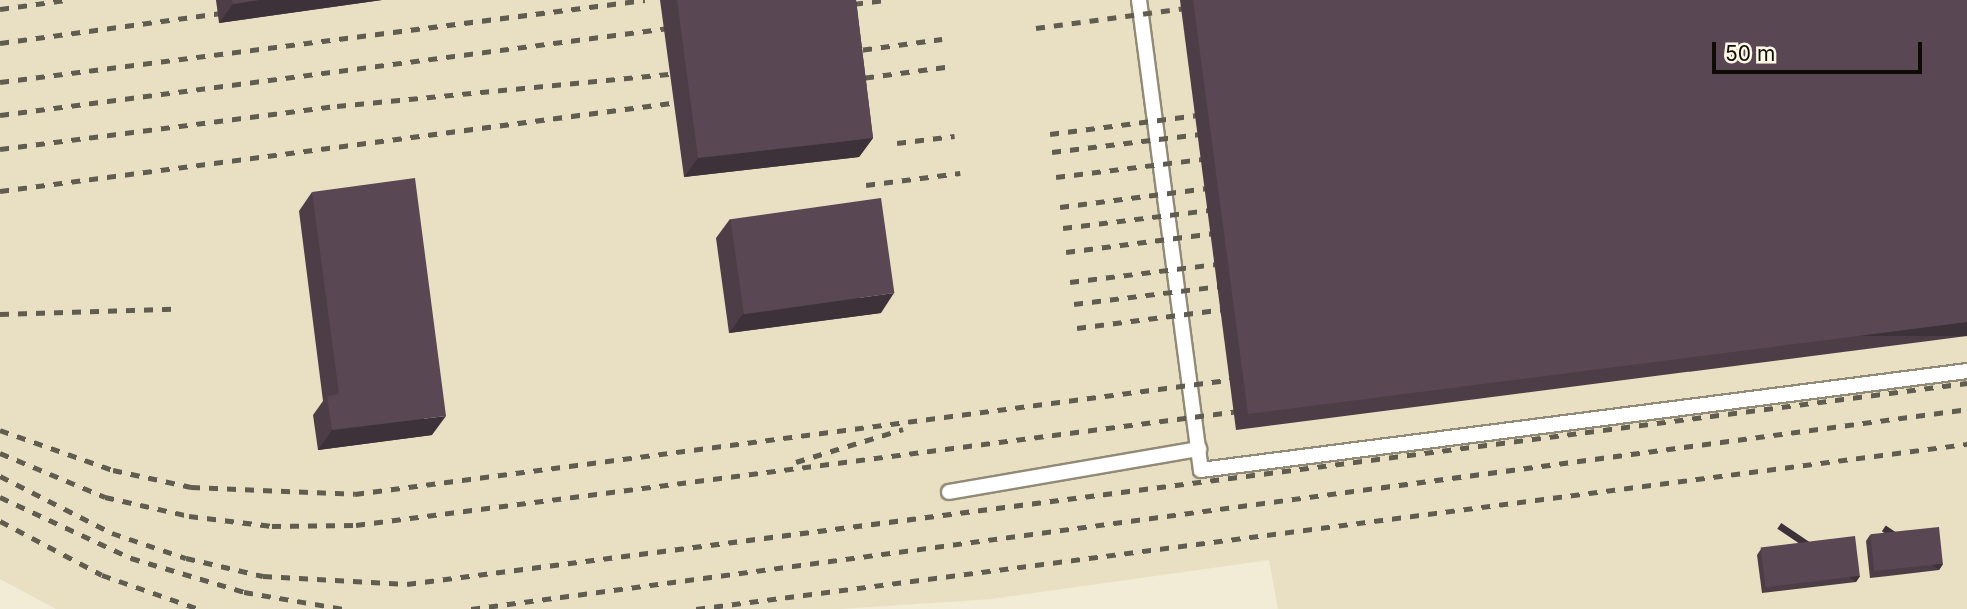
<!DOCTYPE html>
<style>
body{margin:0}
#map{position:relative;width:1967px;height:609px;overflow:hidden;background:#f2ebd5;font-family:Inter,sans-serif}
div>[style]{position:absolute}
.built>*{inset:0;background:#e9e0c3}
.roads{filter:drop-shadow(2px 0 #908a76) drop-shadow(-2px 0 #908a76) drop-shadow(0 2px #908a76) drop-shadow(0 -2px #908a76)}
.service>*{height:14px;margin:-7px;padding:0 7px;transform-origin:7px;border-radius:7px;background:#fff}
.rail>*{height:5px;margin-top:-2.5px;transform-origin:0;background:repeating-linear-gradient(90deg,#605c50 0 9px,transparent 0 18px)}
.wall>*{inset:0;background:#4d3d47}
.shaded-wall>*{inset:0;background:#3e323a;transform-origin:0 0}
.building>*{inset:0;background:#594753;transform-origin:0 0}
span{translate:-50% -50%;white-space:nowrap;text-align:center;line-height:1.15;-webkit-text-stroke:7px #fef8e7;paint-order:stroke}
.scale{position:absolute;left:1712px;top:42px;width:210px;height:32px;box-sizing:border-box;border:4px solid #0e0c05;border-top:0;padding-left:9px;font-size:21px;line-height:24px;white-space:nowrap;color:#0e0c05;-webkit-text-stroke:5px #fef8e7;paint-order:stroke}
</style>
<div id="map">
<div class="built">
<div style="clip-path:polygon(0 0,1967px 0,1967px 609px,1278px 609px,1269px 560px,992px 599px,841px 609px,56px 609px,0 579px)"></div>
</div>
<div class="roads">
<div class="service">
<div style="left:1139px;top:0;width:474px;rotate:82.5deg"></div>
<div style="left:1201px;top:470px;width:772px;rotate:-7.36deg"></div>
<div style="left:949px;top:492px;width:254px;rotate:-9.8deg"></div>
</div>
</div>
<div class="rail">
<div style="left:836px;top:6px;width:50px;rotate:-6.8deg"></div>
<div style="left:0;top:9px;width:68px;rotate:-7.7deg"></div>
<div style="left:1036px;top:28px;width:166px;rotate:-7.6deg"></div>
<div style="left:0;top:43px;width:240px;rotate:-7.7deg"></div>
<div style="left:845px;top:52px;width:98px;rotate:-7.6deg"></div>
<div style="left:847px;top:80px;width:99px;rotate:-7.6deg"></div>
<div style="left:0;top:82px;width:650px;rotate:-7.25deg"></div>
<div style="left:0;top:115px;width:690px;rotate:-7.41deg"></div>
<div style="left:1050px;top:134px;width:165px;rotate:-7.3deg"></div>
<div style="left:897px;top:143px;width:58px;rotate:-6.9deg"></div>
<div style="left:0;top:149px;width:340px;rotate:-7.3deg"></div>
<div style="left:337px;top:106px;width:354px;rotate:-5.5deg"></div>
<div style="left:1052px;top:152px;width:166px;rotate:-6.9deg"></div>
<div style="left:1056px;top:177px;width:165px;rotate:-7deg"></div>
<div style="left:866px;top:185px;width:95px;rotate:-7.3deg"></div>
<div style="left:0;top:191px;width:700px;rotate:-7.47deg"></div>
<div style="left:1060px;top:207px;width:165px;rotate:-7.3deg"></div>
<div style="left:1063px;top:228px;width:165px;rotate:-7deg"></div>
<div style="left:1066px;top:252px;width:166px;rotate:-7.3deg"></div>
<div style="left:1070px;top:282px;width:165px;rotate:-7deg"></div>
<div style="left:1074px;top:304px;width:165px;rotate:-7deg"></div>
<div style="left:0;top:314px;width:173px;rotate:-1.7deg"></div>
<div style="left:1077px;top:328px;width:165px;rotate:-7.3deg"></div>
<div style="left:0;top:430px;width:120px;rotate:19.5deg"></div>
<div style="left:113px;top:470px;width:80px;rotate:12.3deg"></div>
<div style="left:191px;top:487px;width:164px;rotate:2.4deg"></div>
<div style="left:355px;top:494px;width:903px;rotate:-7.45deg"></div>
<div style="left:0;top:453px;width:114px;rotate:22.7deg"></div>
<div style="left:105px;top:497px;width:86px;rotate:12.7deg"></div>
<div style="left:189px;top:516px;width:84px;rotate:6.9deg"></div>
<div style="left:272px;top:526px;width:84px;rotate:-0.7deg"></div>
<div style="left:356px;top:525px;width:906px;rotate:-7.35deg"></div>
<div style="left:796px;top:462px;width:112px;rotate:-17.1deg"></div>
<div style="left:0;top:476px;width:126px;rotate:27deg"></div>
<div style="left:112px;top:533px;width:78px;rotate:18.7deg"></div>
<div style="left:186px;top:558px;width:79px;rotate:13.2deg"></div>
<div style="left:263px;top:576px;width:144px;rotate:3.2deg"></div>
<div style="left:407px;top:584px;width:1573px;rotate:-7.34deg"></div>
<div style="left:0;top:497px;width:145px;rotate:25deg"></div>
<div style="left:131px;top:558px;width:118px;rotate:16.7deg"></div>
<div style="left:244px;top:592px;width:101px;rotate:9.6deg"></div>
<div style="left:0;top:521px;width:115px;rotate:27.9deg"></div>
<div style="left:102px;top:575px;width:103px;rotate:19.3deg"></div>
<div style="left:471px;top:609px;width:1509px;rotate:-7.61deg"></div>
<div style="left:696px;top:609px;width:1282px;rotate:-7.4deg"></div>
</div>
<div class="wall">
<div style="clip-path:polygon(216px 0,382px 0,219px 23px)"></div>
<div style="clip-path:polygon(660px 0,856px 0,873px 138px,859px 157px,684px 177px)"></div>
<div style="clip-path:polygon(1180px 0,1967px 0,1967px 336px,1236px 430px)"></div>
<div style="clip-path:polygon(312px 192px,432px 435px,318px 450px,313px 415px,323px 401px,299px 211px)"></div>
<div style="clip-path:polygon(730px 219px,881px 313px,729px 333px,716px 238px)"></div>
<div style="clip-path:polygon(1870px 535px,1943px 564px,1939px 570px,1870px 578px,1866px 541px)"></div>
<div style="clip-path:polygon(1761px 549px,1860px 576px,1856px 582px,1762px 593px,1757px 555px)"></div>
</div>
<div class="shaded-wall">
<div style="clip-path:polygon(259px 0,382px 0,219px 23px,233px 4px)"></div>
<div style="clip-path:polygon(873px 138px,859px 157px,684px 177px,698px 158px)"></div>
<div style="clip-path:polygon(894px 293px,881px 313px,729px 333px,743px 314px)"></div>
<div style="left:1967px;top:322px;width:14px;height:725px;rotate:90deg"></div>
<div style="clip-path:polygon(446px 416px,432px 435px,318px 450px,332px 430px)"></div>
<div style="left:1943px;top:564px;width:7px;height:69px;rotate:124deg"></div>
<div style="left:1860px;top:576px;width:7px;height:95px;rotate:124deg"></div>
</div>
<div class="building">
<div style="clip-path:polygon(232px 0,259px 0,233px 4px)"></div>
<div style="clip-path:polygon(677px 0,856px 0,873px 138px,698px 158px)"></div>
<div style="clip-path:polygon(1193px 0,1967px 0,1967px 322px,1248px 414px)"></div>
<div style="clip-path:polygon(415px 178px,446px 416px,332px 430px,327px 396px,339px 394px,312px 192px)"></div>
<div style="left:881px;top:198px;width:96px;height:152px;rotate:82deg"></div>
<div style="left:1939px;top:527px;width:37px;height:69px;rotate:84deg"></div>
<div style="left:1855px;top:536px;width:40px;height:95px;rotate:83deg"></div>
</div>
<div class="scale">50 m</div>
</div>
